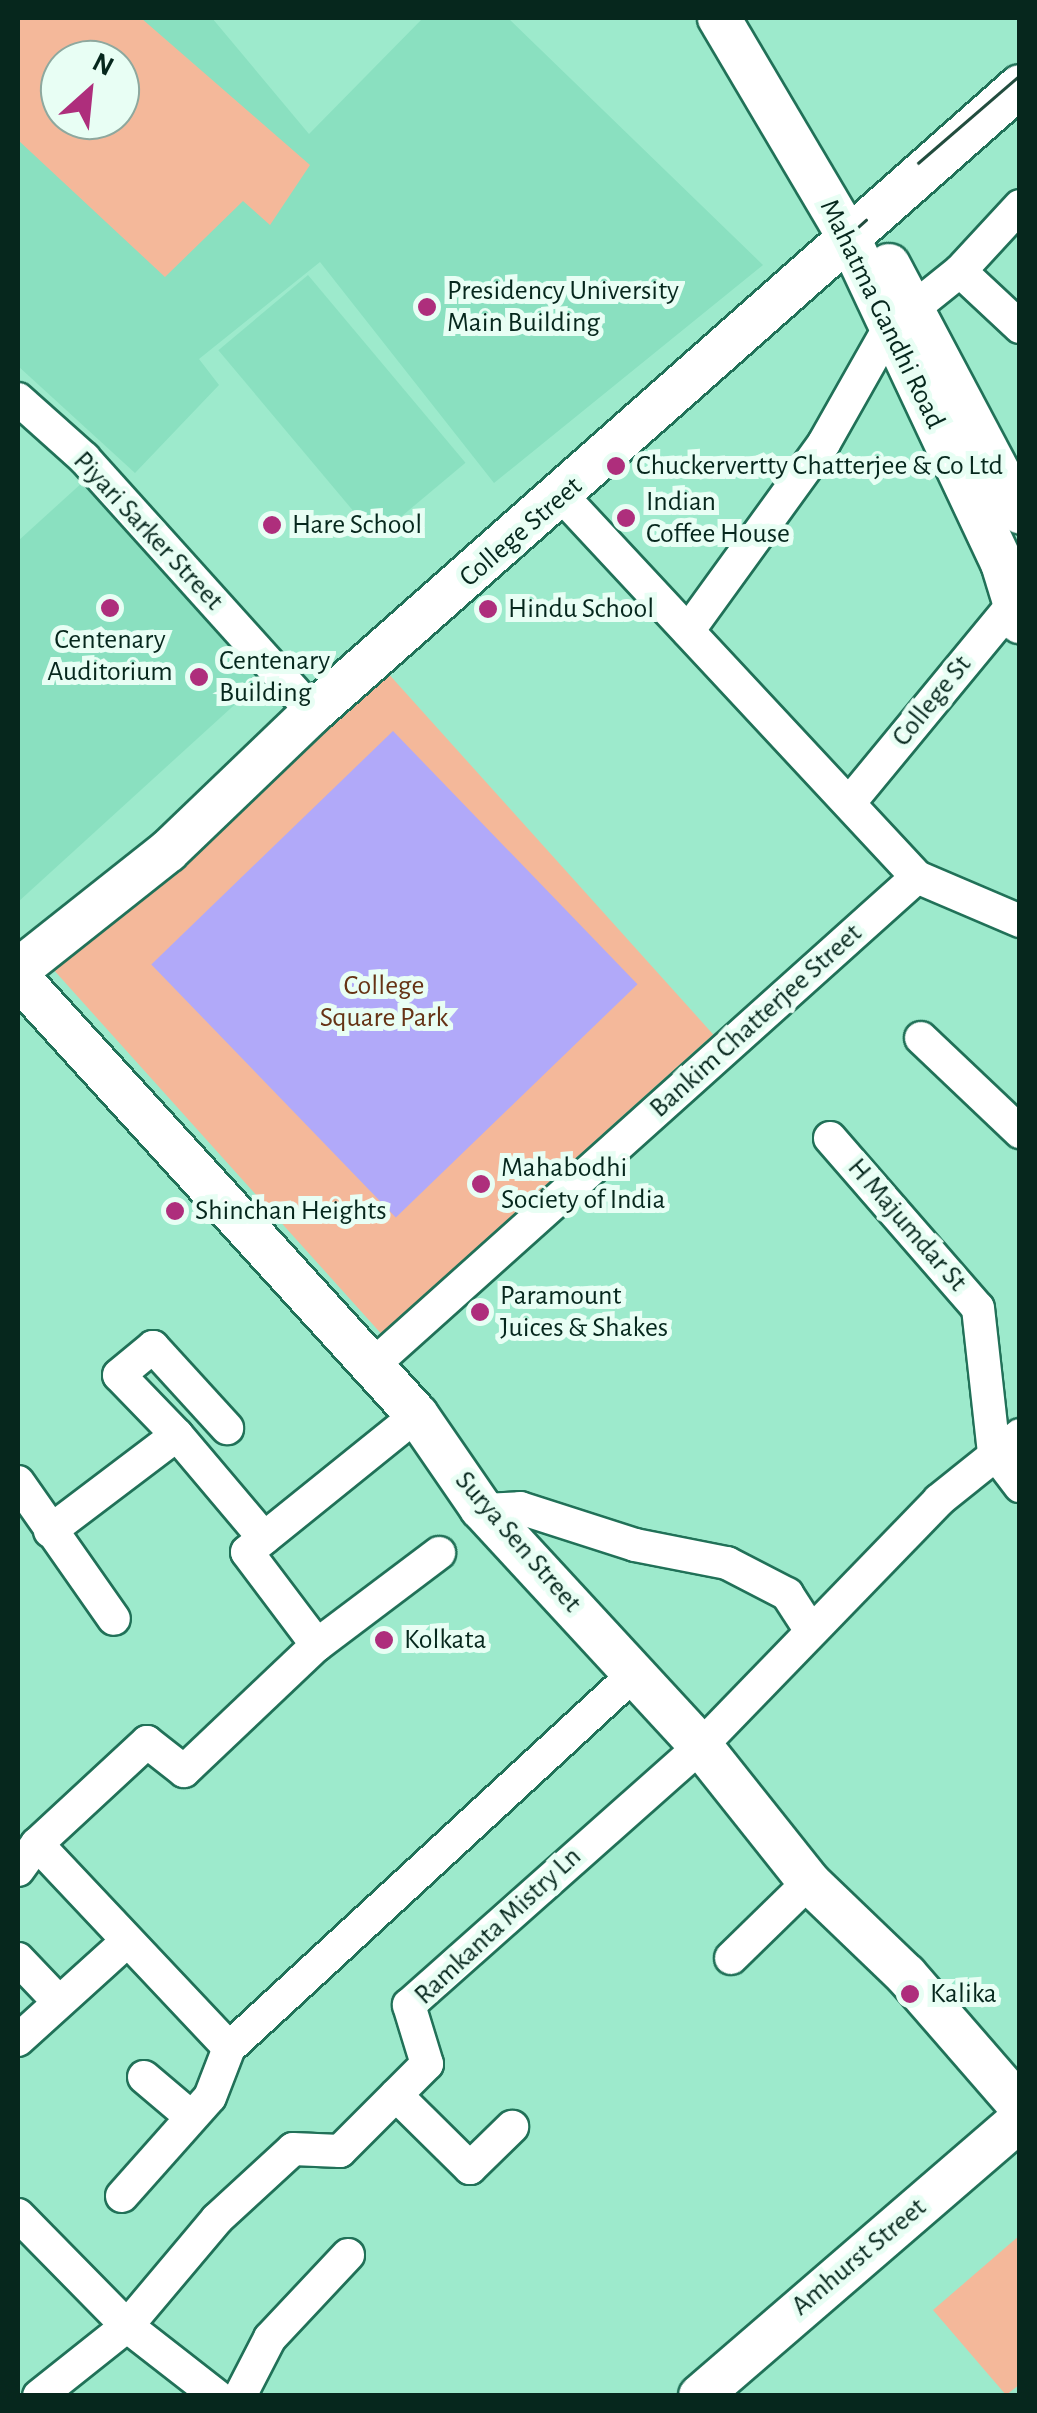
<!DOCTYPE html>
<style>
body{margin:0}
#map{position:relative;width:1037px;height:2413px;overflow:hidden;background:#9deacc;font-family:"Alegreya Sans",sans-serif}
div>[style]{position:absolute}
.built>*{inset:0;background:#8ae0c0;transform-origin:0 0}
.green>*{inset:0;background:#f4b89a;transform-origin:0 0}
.water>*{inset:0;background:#b1a9f9;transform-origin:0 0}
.roads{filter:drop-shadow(2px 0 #217158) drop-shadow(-2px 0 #217158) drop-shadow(0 2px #217158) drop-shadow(0 -2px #217158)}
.minor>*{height:32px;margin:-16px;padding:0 16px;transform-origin:16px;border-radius:16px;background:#fff}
.major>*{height:42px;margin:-21px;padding:0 21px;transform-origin:21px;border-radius:21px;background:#fff}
.tram>*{height:2.5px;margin:-1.25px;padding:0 1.25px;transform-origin:1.25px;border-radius:1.25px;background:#224c3e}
.dots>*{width:28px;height:28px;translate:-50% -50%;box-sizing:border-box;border:5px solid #e8fef4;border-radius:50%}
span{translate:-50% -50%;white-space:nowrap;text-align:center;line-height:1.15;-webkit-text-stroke:10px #e8fef4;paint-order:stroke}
.poi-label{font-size:28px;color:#06271d}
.left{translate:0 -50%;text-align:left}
.street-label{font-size:28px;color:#06271d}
.park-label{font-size:28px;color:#663315}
.frame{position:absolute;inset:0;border:20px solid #06271d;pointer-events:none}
.north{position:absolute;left:40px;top:40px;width:100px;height:100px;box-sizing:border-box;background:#e8fef4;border:2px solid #8ea89e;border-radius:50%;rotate:27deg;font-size:28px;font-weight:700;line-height:40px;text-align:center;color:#06271d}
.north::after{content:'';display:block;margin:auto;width:35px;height:45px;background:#ae2e7c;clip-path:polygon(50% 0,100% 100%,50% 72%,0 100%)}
</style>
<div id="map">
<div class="built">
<div style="clip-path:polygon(evenodd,18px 18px,212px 18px,309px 134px,423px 18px,508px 18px,763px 265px,494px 483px,320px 262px,199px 359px,219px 385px,135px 473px,18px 366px,18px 18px,60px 60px,120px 60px,120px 120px,60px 120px,60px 60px)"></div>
<div style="left:308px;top:275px;width:245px;height:117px;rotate:50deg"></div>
<div style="clip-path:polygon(84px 481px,265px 677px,18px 902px,18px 541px)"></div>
</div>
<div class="green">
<div style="clip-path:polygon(evenodd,18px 18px,141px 18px,310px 165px,270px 225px,243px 201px,165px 277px,18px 140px,18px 18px,60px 60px,120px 60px,120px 120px,60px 120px,60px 60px)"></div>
<div style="left:386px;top:671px;width:489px;height:447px;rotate:48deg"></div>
<div style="clip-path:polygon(1019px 2236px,1019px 2385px,1006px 2395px,933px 2310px)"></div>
</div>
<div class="water">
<div style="left:393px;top:731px;width:352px;height:336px;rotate:46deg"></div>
</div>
<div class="roads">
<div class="minor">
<div style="left:1020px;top:206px;width:88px;rotate:132.7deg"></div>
<div style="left:960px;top:271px;width:82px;rotate:43deg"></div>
<div style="left:18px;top:399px;width:89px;rotate:41.8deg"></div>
<div style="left:84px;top:458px;width:342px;rotate:48deg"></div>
<div style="left:563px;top:497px;width:519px;rotate:47.03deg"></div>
<div style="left:917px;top:877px;width:112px;rotate:23.1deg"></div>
<div style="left:688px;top:631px;width:232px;rotate:-54.1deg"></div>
<div style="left:824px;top:443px;width:132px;rotate:-60.5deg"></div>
<div style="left:889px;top:328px;width:91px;rotate:-38.8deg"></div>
<div style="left:850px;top:802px;width:267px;rotate:-50.5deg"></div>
<div style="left:921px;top:1038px;width:137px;rotate:43.5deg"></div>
<div style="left:830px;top:1138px;width:225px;rotate:49deg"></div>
<div style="left:978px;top:1308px;width:145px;rotate:83.7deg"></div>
<div style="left:994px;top:1452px;width:43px;rotate:52.6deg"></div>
<div style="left:372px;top:1366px;width:732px;rotate:-41.9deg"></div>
<div style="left:177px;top:1435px;width:83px;rotate:-134deg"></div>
<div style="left:119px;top:1375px;width:44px;rotate:-39.5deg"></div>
<div style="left:153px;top:1347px;width:110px;rotate:47.6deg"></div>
<div style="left:18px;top:1482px;width:167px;rotate:55deg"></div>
<div style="left:484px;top:1510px;width:36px;rotate:-3deg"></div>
<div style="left:520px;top:1508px;width:121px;rotate:17.8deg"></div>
<div style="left:635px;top:1545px;width:94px;rotate:11.1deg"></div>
<div style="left:727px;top:1563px;width:68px;rotate:27.3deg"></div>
<div style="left:787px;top:1594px;width:44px;rotate:57deg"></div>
<div style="left:50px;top:1531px;width:159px;rotate:-37.1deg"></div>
<div style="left:177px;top:1435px;width:135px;rotate:49.8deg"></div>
<div style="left:317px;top:1645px;width:116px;rotate:-127deg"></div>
<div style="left:247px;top:1552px;width:218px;rotate:-38.9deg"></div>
<div style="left:37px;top:1844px;width:280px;rotate:46.7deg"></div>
<div style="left:18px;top:1870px;width:32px;rotate:-54deg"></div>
<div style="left:37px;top:1844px;width:150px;rotate:-42.8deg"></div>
<div style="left:147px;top:1742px;width:47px;rotate:38.1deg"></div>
<div style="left:184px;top:1771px;width:183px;rotate:-43.5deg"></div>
<div style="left:317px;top:1645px;width:153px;rotate:-37deg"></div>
<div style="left:731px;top:1958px;width:109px;rotate:-44.3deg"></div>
<div style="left:18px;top:1959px;width:59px;rotate:46.4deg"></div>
<div style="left:18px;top:2040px;width:147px;rotate:-42.2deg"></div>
<div style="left:144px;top:2077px;width:60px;rotate:40.3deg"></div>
<div style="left:396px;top:2095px;width:104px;rotate:44.6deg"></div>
<div style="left:470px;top:2168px;width:59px;rotate:-44.3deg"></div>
<div style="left:122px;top:2196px;width:132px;rotate:-48.4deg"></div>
<div style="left:210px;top:2097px;width:53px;rotate:-68.8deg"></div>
<div style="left:229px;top:2048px;width:551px;rotate:-42.72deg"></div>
<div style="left:18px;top:2215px;width:156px;rotate:45.5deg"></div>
<div style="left:127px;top:2326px;width:114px;rotate:37.9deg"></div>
<div style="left:39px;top:2396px;width:112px;rotate:-38.5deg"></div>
<div style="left:127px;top:2326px;width:140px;rotate:-49.9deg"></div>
<div style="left:217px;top:2219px;width:103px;rotate:-42.6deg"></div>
<div style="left:293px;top:2149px;width:47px;rotate:2.4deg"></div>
<div style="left:340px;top:2151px;width:123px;rotate:-45deg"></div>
<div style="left:427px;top:2064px;width:62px;rotate:-107deg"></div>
<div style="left:409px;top:2005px;width:390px;rotate:-41.6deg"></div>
<div style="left:701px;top:1746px;width:342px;rotate:-45.9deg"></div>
<div style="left:939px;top:1500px;width:104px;rotate:-38.7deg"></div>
<div style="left:240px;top:2396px;width:65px;rotate:-62.7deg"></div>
<div style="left:270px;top:2338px;width:114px;rotate:-46.8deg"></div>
</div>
<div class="major">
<div style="left:719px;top:18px;width:253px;rotate:59.4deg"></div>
<div style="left:848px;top:236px;width:361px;rotate:64.8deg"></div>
<div style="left:1002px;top:563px;width:62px;rotate:73deg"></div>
<div style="left:889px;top:265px;width:280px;rotate:62.1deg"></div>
<div style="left:18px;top:970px;width:191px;rotate:-38.4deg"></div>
<div style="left:168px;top:851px;width:201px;rotate:-43.8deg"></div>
<div style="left:313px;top:712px;width:944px;rotate:-41.52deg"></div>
<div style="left:18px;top:977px;width:592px;rotate:47.67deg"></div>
<div style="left:417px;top:1415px;width:113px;rotate:55.5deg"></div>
<div style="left:481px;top:1508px;width:324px;rotate:47.3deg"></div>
<div style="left:701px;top:1746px;width:174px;rotate:51.5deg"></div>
<div style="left:809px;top:1882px;width:134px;rotate:43.8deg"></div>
<div style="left:906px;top:1975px;width:174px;rotate:49deg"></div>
<div style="left:700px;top:2396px;width:423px;rotate:-40.8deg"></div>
</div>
</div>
<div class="tram">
<div style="left:918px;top:163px;width:135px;rotate:-40.8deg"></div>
<div style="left:848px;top:236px;width:24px;rotate:-42deg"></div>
</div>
<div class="dots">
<div style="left:427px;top:307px;background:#ae2e7c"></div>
<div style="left:616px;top:466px;background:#ae2e7c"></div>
<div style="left:626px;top:518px;background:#ae2e7c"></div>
<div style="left:272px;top:525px;background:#ae2e7c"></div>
<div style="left:110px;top:608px;background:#ae2e7c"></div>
<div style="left:488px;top:609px;background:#ae2e7c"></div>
<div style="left:199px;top:677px;background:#ae2e7c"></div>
<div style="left:481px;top:1184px;background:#ae2e7c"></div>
<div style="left:175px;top:1211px;background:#ae2e7c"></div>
<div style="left:480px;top:1312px;background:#ae2e7c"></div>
<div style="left:384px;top:1640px;background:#ae2e7c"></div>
<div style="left:910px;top:1994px;background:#ae2e7c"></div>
</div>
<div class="poi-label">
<span class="left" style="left:447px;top:307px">Presidency University<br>Main Building</span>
<span class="left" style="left:636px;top:466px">Chuckervertty Chatterjee &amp; Co Ltd</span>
<span class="left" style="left:646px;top:518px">Indian<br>Coffee House</span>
<span class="left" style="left:292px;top:525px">Hare School</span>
<span class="left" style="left:508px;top:609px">Hindu School</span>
<span style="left:110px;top:656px">Centenary<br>Auditorium</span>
<span class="left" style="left:219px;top:677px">Centenary<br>Building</span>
<span class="left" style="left:501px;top:1184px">Mahabodhi<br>Society of India</span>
<span class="left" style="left:195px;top:1211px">Shinchan Heights</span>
<span class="left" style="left:500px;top:1312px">Paramount<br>Juices &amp; Shakes</span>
<span class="left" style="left:404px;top:1640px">Kolkata</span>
<span class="left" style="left:930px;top:1994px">Kalika</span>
</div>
<div class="street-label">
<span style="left:882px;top:314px;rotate:64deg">Mahatma Gandhi Road</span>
<span style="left:148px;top:531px;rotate:47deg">Piyari Sarker Street</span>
<span style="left:521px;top:532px;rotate:-41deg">College Street</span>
<span style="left:932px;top:701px;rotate:-51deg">College St</span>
<span style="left:756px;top:1021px;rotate:-42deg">Bankim Chatterjee Street</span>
<span style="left:907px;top:1225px;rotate:49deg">H Majumdar St</span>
<span style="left:518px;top:1542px;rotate:49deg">Surya Sen Street</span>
<span style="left:498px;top:1926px;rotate:-43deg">Ramkanta Mistry Ln</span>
<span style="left:859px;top:2257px;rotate:-40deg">Amhurst Street</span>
</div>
<div class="park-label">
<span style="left:384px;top:1002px">College<br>Square Park</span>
</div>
<div class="frame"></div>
<div class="north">N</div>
</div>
